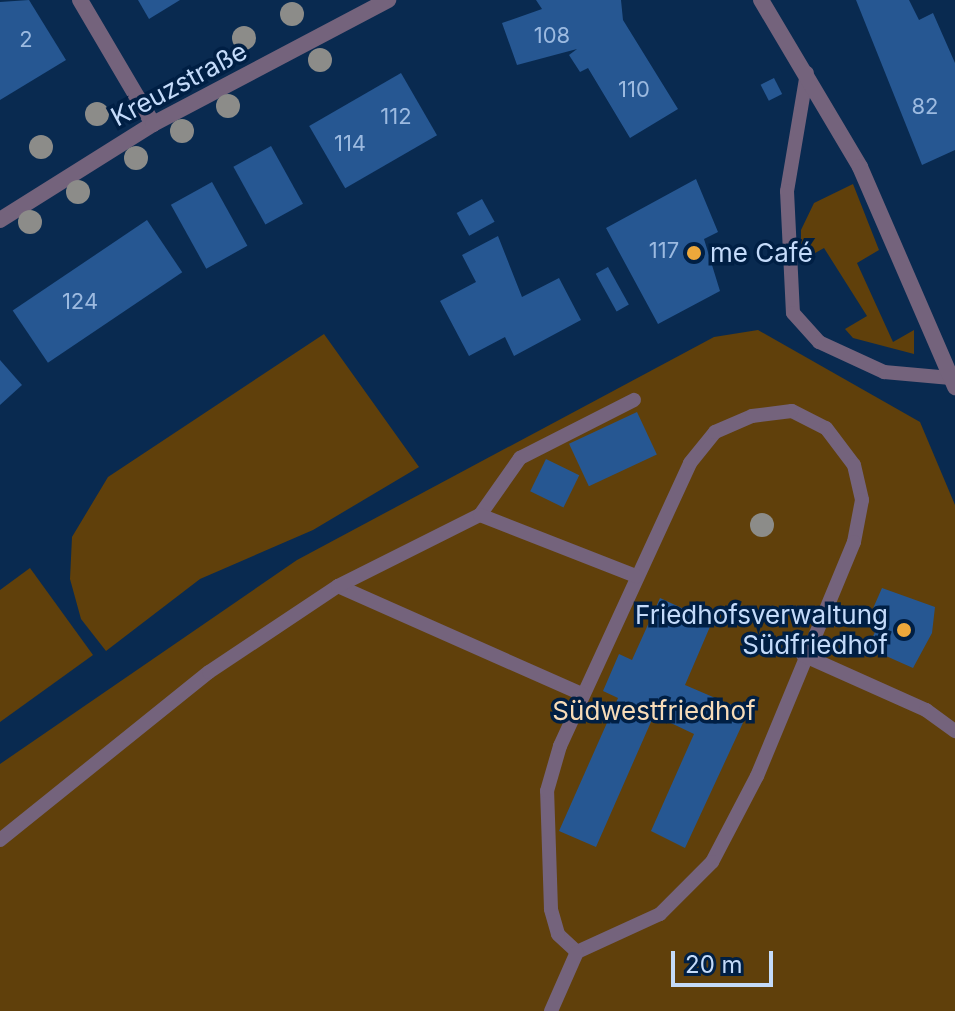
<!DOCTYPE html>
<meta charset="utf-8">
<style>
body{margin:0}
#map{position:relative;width:955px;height:1011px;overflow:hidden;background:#092a50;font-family:Inter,sans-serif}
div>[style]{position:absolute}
.green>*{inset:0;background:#60400b}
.building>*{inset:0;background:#265792;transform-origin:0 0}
.lane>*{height:14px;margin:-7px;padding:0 7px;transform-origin:7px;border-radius:7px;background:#74637c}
.street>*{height:16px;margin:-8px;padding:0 8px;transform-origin:8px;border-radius:8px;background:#74637c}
.trees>*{width:24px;height:24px;margin:-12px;border-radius:50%;background:#8c8c89}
.dots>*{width:22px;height:22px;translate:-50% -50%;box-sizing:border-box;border:4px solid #001f44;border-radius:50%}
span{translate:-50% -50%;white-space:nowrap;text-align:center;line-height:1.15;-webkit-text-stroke:7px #001f44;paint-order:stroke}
.number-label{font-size:22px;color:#9cbae0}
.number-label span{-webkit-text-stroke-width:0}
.street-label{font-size:26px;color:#c4dbfa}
.poi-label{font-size:26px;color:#c4dbfa}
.left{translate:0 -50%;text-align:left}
.right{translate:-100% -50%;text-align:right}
.park-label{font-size:26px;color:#f7dcb8}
.scale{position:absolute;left:671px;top:951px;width:102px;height:36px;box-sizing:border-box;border:4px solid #c4dbfa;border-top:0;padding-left:10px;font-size:24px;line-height:28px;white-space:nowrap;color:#c4dbfa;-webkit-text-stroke:6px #001f44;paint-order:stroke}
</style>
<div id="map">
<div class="green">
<div style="clip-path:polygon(853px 184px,879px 250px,857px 263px,893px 342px,914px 330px,914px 354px,853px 338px,845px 329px,867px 316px,824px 248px,801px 261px,801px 230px,814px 203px)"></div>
<div style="clip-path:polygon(758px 330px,920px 422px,955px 505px,955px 1011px,0 1011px,0 764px,297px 560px,714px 337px)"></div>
<div style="clip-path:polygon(324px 334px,419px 467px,313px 530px,200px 579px,106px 651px,81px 619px,70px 579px,72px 537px,108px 477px)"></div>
<div style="clip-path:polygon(30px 568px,93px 655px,0 722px,0 590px)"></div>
</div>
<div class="building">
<div style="clip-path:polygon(29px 0,66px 60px,0 100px,0 2px)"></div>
<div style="clip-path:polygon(138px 0,180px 0,149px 19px)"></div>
<div style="clip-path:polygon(536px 0,621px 0,623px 20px,678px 109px,630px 138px,588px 68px,580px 72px,569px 55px,577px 49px,517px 65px,502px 23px,542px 9px)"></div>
<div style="clip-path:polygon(856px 0,909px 0,919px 20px,933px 13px,955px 63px,955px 150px,922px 165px)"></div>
<div style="left:401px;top:73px;width:72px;height:106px;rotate:60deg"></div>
<div style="left:774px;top:78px;width:18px;height:15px;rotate:63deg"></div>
<div style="left:271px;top:146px;width:66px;height:43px;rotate:61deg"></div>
<div style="clip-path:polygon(696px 179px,718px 232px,704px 239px,720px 291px,658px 324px,606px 228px)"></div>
<div style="left:212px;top:182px;width:73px;height:47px;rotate:61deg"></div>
<div style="left:482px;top:199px;width:26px;height:29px;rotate:61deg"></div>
<div style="left:147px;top:220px;width:63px;height:162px;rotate:56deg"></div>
<div style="clip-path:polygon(498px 236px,522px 297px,559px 278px,581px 320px,514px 356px,505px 337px,469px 356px,440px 301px,476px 282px,462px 255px)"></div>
<div style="left:608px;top:267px;width:43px;height:14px;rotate:61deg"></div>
<div style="clip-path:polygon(0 360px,22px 385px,0 405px)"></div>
<div style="left:637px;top:412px;width:47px;height:75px;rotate:65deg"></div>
<div style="left:546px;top:459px;width:37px;height:36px;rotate:26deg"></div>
<div style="clip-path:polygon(882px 588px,935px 607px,932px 633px,913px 668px,868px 648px,877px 627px,867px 622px)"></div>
<div style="clip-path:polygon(660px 598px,712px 622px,685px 685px,748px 712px,685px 848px,651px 831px,694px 734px,654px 715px,596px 847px,559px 831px,618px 698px,603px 691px,619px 654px,632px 660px)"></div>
</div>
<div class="lane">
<div style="left:807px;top:73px;width:120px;rotate:99.6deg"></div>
<div style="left:787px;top:191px;width:122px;rotate:87.2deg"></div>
<div style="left:793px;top:313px;width:39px;rotate:48deg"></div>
<div style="left:819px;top:342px;width:72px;rotate:24.8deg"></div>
<div style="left:884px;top:372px;width:67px;rotate:5.1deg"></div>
<div style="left:792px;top:411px;width:38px;rotate:27deg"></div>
<div style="left:826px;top:428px;width:46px;rotate:52.9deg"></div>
<div style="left:854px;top:465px;width:36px;rotate:77deg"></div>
<div style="left:862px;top:500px;width:43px;rotate:100.8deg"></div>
<div style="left:854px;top:542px;width:253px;rotate:112.5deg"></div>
<div style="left:757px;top:776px;width:97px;rotate:117.6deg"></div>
<div style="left:712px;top:862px;width:74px;rotate:135deg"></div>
<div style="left:660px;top:914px;width:91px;rotate:155.4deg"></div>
<div style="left:577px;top:952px;width:26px;rotate:-137deg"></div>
<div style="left:558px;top:934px;width:26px;rotate:-106deg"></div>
<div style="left:551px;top:909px;width:118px;rotate:-91.9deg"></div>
<div style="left:547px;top:791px;width:47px;rotate:-73.9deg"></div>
<div style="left:560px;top:746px;width:311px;rotate:-65.3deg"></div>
<div style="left:690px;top:463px;width:40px;rotate:-51deg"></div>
<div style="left:715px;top:432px;width:40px;rotate:-23.4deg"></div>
<div style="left:752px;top:416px;width:40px;rotate:-7.1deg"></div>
<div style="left:480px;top:515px;width:70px;rotate:-54.9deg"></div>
<div style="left:520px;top:458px;width:128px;rotate:-27deg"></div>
<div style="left:338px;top:586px;width:267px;rotate:23.9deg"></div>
<div style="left:803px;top:655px;width:135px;rotate:24.1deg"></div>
<div style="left:926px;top:710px;width:36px;rotate:36deg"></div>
<div style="left:0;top:840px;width:268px;rotate:-38.8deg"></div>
<div style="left:209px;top:672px;width:155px;rotate:-33.7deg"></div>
<div style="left:338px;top:586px;width:159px;rotate:-26.6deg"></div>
<div style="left:480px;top:515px;width:168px;rotate:21.4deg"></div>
<div style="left:551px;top:1011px;width:64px;rotate:-66.2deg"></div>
</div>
<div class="street">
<div style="left:80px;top:0;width:144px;rotate:59.5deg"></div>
<div style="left:761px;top:0;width:194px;rotate:59.3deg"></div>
<div style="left:860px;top:167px;width:240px;rotate:66.6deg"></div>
<div style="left:0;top:220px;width:181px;rotate:-32.1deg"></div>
<div style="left:153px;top:124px;width:266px;rotate:-27.8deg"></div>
</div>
<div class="trees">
<div style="left:292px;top:14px"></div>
<div style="left:244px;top:38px"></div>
<div style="left:320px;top:60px"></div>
<div style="left:228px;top:106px"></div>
<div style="left:97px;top:114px"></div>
<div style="left:182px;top:131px"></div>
<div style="left:41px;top:147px"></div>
<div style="left:136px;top:158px"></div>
<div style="left:78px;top:192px"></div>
<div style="left:30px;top:222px"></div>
<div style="left:762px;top:525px"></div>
</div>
<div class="dots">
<div style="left:694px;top:253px;background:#eda83b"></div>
<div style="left:904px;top:630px;background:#eda83b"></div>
</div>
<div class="number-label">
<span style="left:552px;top:36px">108</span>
<span style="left:26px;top:40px">2</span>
<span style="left:634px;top:90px">110</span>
<span style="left:925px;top:107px">82</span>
<span style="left:396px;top:117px">112</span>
<span style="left:350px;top:144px">114</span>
<span style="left:664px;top:251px">117</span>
<span style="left:80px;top:302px">124</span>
</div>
<div class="street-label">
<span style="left:179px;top:84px;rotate:-28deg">Kreuzstraße</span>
</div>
<div class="poi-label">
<span class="left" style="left:710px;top:253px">me Café</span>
<span class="right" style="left:888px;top:630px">Friedhofsverwaltung<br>Südfriedhof</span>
</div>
<div class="park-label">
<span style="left:654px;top:711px">Südwestfriedhof</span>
</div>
<div class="scale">20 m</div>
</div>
